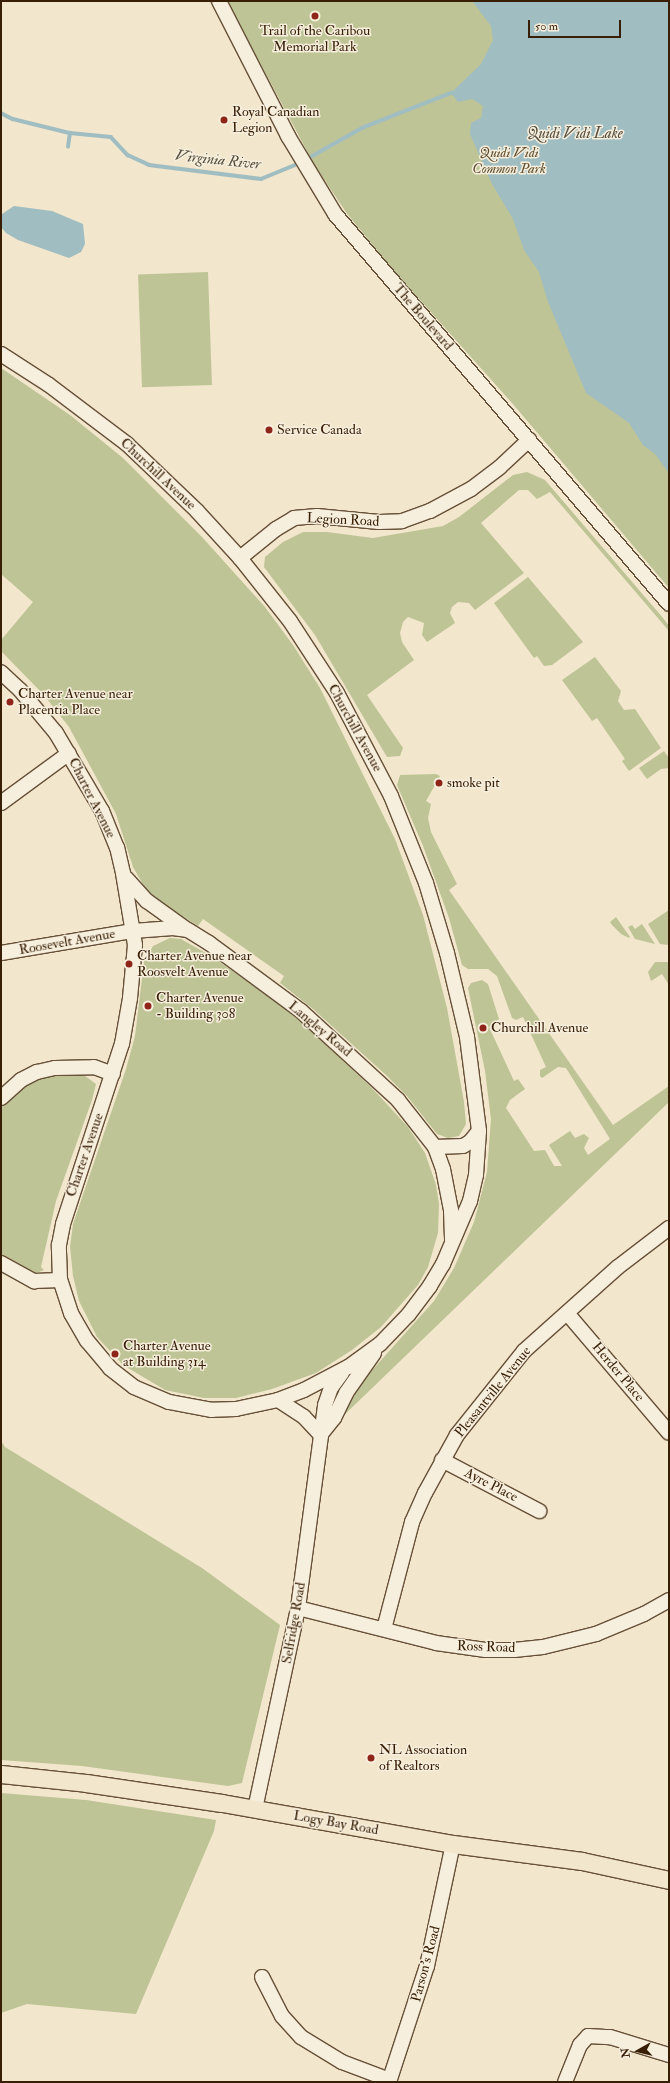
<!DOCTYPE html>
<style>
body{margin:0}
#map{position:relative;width:670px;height:2083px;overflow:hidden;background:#f2e6cc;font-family:"IM FELL Double Pica",serif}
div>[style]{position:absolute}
.green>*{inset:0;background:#bec495;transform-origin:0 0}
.water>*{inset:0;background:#a0bdc2}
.stream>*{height:3.5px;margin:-1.75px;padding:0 1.75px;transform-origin:1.75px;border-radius:1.75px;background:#a0bdc2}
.roads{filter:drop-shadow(1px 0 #665037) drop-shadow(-1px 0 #665037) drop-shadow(0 1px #665037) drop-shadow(0 -1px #665037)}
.minor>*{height:14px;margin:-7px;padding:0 7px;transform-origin:7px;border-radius:7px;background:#f7efde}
.major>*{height:17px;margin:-8.5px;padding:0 8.5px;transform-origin:8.5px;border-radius:8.5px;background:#f2e6cc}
.dots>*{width:11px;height:11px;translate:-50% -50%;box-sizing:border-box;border:2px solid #f7efde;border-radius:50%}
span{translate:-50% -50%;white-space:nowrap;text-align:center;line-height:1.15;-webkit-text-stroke:3px #f7efde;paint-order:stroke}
.poi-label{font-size:14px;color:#371e05}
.left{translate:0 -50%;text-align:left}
.park-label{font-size:14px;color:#605030;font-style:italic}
.street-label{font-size:14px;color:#371e05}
.water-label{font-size:15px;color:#564e3e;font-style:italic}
.frame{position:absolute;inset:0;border:2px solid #371e05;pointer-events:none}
.north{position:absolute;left:618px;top:2031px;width:40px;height:40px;-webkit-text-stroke:3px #f7efde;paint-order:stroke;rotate:262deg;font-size:11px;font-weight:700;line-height:16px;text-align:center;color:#371e05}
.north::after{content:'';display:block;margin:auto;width:14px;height:18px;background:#371e05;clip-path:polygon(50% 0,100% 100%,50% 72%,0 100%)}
.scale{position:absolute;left:528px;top:20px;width:93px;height:18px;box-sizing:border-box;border:2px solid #371e05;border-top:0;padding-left:5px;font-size:12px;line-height:14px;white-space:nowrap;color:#371e05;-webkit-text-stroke:3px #f7efde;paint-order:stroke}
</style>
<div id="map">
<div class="green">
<div style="clip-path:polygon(227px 1px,669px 1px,669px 588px,512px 403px,395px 272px,348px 215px,315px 166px)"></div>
<div style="left:208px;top:272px;width:113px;height:70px;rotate:88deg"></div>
<div style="clip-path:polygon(1px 368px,70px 415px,123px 458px,202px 537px,265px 607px,293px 645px,320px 688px,395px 839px,423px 915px,447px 1008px,464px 1102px,466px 1124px,459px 1136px,448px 1138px,437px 1134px,407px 1096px,386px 1075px,313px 1009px,280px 983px,284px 976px,203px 919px,198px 926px,160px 902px,145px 888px,133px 867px,116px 814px,69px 727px,44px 695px,1px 651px,1px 640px,33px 602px,1px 574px)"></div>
<div style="clip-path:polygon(527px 472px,545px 480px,663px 618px,669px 626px,669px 631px,550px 492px,537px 499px,528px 490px,519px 490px,481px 523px,524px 573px,475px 610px,469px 603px,458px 602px,452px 607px,450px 613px,455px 623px,427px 642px,422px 635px,424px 623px,408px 617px,403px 622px,400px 633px,402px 642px,414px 660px,367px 695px,403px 748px,400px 756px,387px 757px,315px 635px,264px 567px,265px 557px,283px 542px,303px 532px,327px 532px,373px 538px,443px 526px,459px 517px,513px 475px)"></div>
<div style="clip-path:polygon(528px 577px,583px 642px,552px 665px,544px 666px,537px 656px,534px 658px,494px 603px)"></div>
<div style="clip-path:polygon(595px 657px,621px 691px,618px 701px,624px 710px,635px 709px,661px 748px,629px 771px,622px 761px,625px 759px,597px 718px,592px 721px,562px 680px)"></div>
<div style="clip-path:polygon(664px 751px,669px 758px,669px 768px,661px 769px,647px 779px,639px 768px)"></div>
<div style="clip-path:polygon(436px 774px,440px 776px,426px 801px,431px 804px,428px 818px,431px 832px,457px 884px,449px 890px,613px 1125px,669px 1086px,669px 1102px,339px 1420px,366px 1377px,434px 1301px,454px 1268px,474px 1222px,487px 1172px,491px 1119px,485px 1071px,468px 988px,471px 983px,482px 980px,488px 984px,499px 1019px,496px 1023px,489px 1027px,514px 1081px,518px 1079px,525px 1089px,510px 1100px,506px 1108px,534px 1151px,545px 1150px,554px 1166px,562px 1166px,549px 1145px,570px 1131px,575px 1138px,584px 1134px,589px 1138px,584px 1148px,588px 1155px,610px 1139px,566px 1068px,558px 1067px,542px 1078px,540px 1076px,540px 1070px,546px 1067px,523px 1017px,516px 1020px,512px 1018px,497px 976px,488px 969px,468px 969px,462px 965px,449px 918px,423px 846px,397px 785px,400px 775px)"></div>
<div style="clip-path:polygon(669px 910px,669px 945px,660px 944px,648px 924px)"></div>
<div style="clip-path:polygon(616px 917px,630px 937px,629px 938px,621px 934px,612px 925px,610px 922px)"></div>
<div style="clip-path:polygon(642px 924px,655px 944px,635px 939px,628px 927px,632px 925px,635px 929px)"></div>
<div style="clip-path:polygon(170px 938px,181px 939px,211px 956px,288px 1010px,371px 1087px,408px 1127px,425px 1153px,436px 1185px,439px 1204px,438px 1233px,428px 1267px,418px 1285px,381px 1327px,352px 1350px,316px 1373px,272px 1389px,236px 1398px,204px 1398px,165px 1390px,123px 1365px,97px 1337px,79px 1301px,73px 1276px,70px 1247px,73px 1224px,126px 1069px,135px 1036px,144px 962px,153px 946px)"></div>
<div style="clip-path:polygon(655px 962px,669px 962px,669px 985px,662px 974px,651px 981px,648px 972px)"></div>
<div style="clip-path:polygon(81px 1073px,96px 1084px,92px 1100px,56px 1201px,41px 1267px,44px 1270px,36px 1273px,27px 1271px,1px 1255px,1px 1106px,22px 1085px,46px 1075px)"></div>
<div style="clip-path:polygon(1px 1441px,5px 1447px,202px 1568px,280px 1625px,242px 1783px,228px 1786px,82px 1766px,1px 1760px)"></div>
<div style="clip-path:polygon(1px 1793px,86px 1800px,216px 1820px,214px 1831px,136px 2014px,27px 2004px,1px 2013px)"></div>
</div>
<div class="water">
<div style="clip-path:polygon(472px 1px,669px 1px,669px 473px,655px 454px,643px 445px,629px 423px,586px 393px,548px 302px,539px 272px,524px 250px,513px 219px,492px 184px,470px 134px,471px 123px,481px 118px,483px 106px,472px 99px,458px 102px,451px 93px,481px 64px,493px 40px,491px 26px)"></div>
<div style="clip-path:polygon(14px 206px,52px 211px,83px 224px,85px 244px,81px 252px,69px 258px,18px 240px,6px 233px,1px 227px,2px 214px)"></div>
</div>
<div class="stream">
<div style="left:1px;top:113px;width:13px;rotate:27deg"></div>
<div style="left:13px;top:119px;width:59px;rotate:13.8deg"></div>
<div style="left:70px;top:133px;width:41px;rotate:5.6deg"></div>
<div style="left:111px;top:137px;width:25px;rotate:47deg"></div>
<div style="left:128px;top:155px;width:23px;rotate:25deg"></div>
<div style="left:149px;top:165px;width:113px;rotate:7.1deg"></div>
<div style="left:261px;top:179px;width:42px;rotate:-22.3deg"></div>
<div style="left:68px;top:147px;width:14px;rotate:-82deg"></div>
<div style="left:305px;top:160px;width:65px;rotate:-29.3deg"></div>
<div style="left:362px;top:128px;width:96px;rotate:-21.5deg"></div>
</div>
<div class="roads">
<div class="minor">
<div style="left:219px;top:1px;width:152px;rotate:62.9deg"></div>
<div style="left:288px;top:136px;width:91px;rotate:58.9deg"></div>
<div style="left:335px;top:214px;width:513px;rotate:49.42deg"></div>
<div style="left:1px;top:354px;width:57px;rotate:32.9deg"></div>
<div style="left:49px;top:385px;width:98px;rotate:37.1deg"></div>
<div style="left:127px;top:444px;width:97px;rotate:43.7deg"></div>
<div style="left:197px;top:511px;width:64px;rotate:47.5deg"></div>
<div style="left:240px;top:558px;width:80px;rotate:51.6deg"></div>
<div style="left:290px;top:621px;width:86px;rotate:56.9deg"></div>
<div style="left:337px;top:693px;width:116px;rotate:62.3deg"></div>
<div style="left:391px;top:796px;width:94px;rotate:68.1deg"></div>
<div style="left:426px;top:883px;width:73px;rotate:73.3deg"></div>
<div style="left:447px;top:953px;width:86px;rotate:76.6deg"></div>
<div style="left:467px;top:1037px;width:95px;rotate:82.7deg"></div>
<div style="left:479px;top:1131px;width:44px;rotate:93.9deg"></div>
<div style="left:476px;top:1175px;width:27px;rotate:103deg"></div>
<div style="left:470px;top:1201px;width:69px;rotate:113.2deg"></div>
<div style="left:443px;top:1264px;width:26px;rotate:121deg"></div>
<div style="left:430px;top:1286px;width:36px;rotate:127deg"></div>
<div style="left:408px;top:1315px;width:40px;rotate:134deg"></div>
<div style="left:380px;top:1344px;width:39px;rotate:144deg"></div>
<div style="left:348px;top:1367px;width:50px;rotate:152.4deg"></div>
<div style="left:304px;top:1390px;width:28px;rotate:159deg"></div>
<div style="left:278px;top:1400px;width:43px;rotate:167.9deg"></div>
<div style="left:236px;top:1409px;width:24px;rotate:178deg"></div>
<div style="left:212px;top:1410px;width:44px;rotate:-169.5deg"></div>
<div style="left:169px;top:1402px;width:38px;rotate:-157deg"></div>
<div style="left:134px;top:1387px;width:31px;rotate:-142deg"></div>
<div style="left:110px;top:1368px;width:35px;rotate:-130deg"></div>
<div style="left:87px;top:1341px;width:32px;rotate:-120deg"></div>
<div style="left:71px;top:1313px;width:35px;rotate:-108deg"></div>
<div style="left:60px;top:1280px;width:35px;rotate:-92deg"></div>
<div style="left:59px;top:1245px;width:21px;rotate:-79deg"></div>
<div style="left:63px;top:1224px;width:189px;rotate:-71.9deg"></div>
<div style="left:122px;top:1044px;width:47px;rotate:-80.1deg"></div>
<div style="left:130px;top:998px;width:53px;rotate:-84.6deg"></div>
<div style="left:135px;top:945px;width:73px;rotate:-99.5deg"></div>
<div style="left:123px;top:873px;width:26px;rotate:-103deg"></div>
<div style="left:117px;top:848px;width:40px;rotate:-112deg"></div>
<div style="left:102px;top:811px;width:91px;rotate:-120.5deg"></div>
<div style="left:56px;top:733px;width:56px;rotate:-129.9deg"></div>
<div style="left:20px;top:690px;width:26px;rotate:-137deg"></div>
<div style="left:240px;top:558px;width:46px;rotate:-38.9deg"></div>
<div style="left:276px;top:529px;width:21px;rotate:-31deg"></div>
<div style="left:294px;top:518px;width:23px;rotate:-5deg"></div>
<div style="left:317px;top:516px;width:62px;rotate:5.5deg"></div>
<div style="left:379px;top:522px;width:23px;rotate:-2deg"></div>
<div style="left:402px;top:521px;width:30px;rotate:-20deg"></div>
<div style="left:430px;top:511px;width:47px;rotate:-28.2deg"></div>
<div style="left:471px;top:489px;width:36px;rotate:-37deg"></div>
<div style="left:500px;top:467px;width:40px;rotate:-43deg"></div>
<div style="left:1px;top:803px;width:84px;rotate:-36.3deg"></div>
<div style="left:126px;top:878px;width:31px;rotate:48deg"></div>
<div style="left:147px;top:901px;width:48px;rotate:35.7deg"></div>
<div style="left:1px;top:953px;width:134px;rotate:-9.5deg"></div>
<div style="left:133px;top:931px;width:40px;rotate:-4.3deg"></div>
<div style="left:173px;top:928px;width:15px;rotate:8deg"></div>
<div style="left:188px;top:930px;width:25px;rotate:32deg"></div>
<div style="left:209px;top:943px;width:114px;rotate:36.5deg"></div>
<div style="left:301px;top:1011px;width:132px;rotate:42.5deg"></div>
<div style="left:398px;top:1100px;width:60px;rotate:51.8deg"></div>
<div style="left:435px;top:1147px;width:23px;rotate:70deg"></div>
<div style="left:443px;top:1169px;width:42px;rotate:79deg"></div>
<div style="left:451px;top:1210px;width:31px;rotate:88deg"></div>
<div style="left:1px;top:1098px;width:27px;rotate:-42deg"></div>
<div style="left:21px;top:1080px;width:18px;rotate:-27deg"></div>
<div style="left:37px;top:1072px;width:18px;rotate:-13deg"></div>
<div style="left:55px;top:1068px;width:39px;rotate:-1deg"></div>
<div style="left:94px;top:1067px;width:20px;rotate:20deg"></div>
<div style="left:435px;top:1147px;width:28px;rotate:-2deg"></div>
<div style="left:463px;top:1146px;width:8px;rotate:-30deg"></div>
<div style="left:470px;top:1142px;width:14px;rotate:-51deg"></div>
<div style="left:1px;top:1263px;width:38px;rotate:29deg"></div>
<div style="left:34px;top:1281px;width:26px;rotate:-2deg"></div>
<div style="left:567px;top:1313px;width:157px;rotate:49.6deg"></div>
<div style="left:278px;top:1400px;width:31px;rotate:33deg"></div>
<div style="left:304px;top:1417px;width:25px;rotate:47deg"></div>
<div style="left:321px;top:1434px;width:21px;rotate:-51deg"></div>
<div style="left:334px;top:1418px;width:28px;rotate:-64deg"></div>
<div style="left:346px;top:1393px;width:49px;rotate:-55deg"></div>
<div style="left:442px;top:1460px;width:110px;rotate:27.7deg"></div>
<div style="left:298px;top:1608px;width:142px;rotate:14.2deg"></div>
<div style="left:436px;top:1643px;width:50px;rotate:8deg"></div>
<div style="left:486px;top:1650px;width:28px"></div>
<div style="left:514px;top:1650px;width:29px;rotate:-6deg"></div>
<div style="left:543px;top:1647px;width:55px;rotate:-13.8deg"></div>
<div style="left:596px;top:1634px;width:52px;rotate:-22.6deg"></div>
<div style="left:644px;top:1614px;width:29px;rotate:-29deg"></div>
<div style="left:384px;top:1629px;width:111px;rotate:-75.3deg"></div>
<div style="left:412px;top:1522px;width:32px;rotate:-66deg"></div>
<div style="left:425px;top:1493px;width:66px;rotate:-61.1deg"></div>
<div style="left:457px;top:1435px;width:107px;rotate:-51.4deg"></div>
<div style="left:524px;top:1351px;width:126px;rotate:-41.8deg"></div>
<div style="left:618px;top:1267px;width:64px;rotate:-37.4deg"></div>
<div style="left:255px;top:1809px;width:206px;rotate:-77.9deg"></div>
<div style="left:298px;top:1608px;width:205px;rotate:-82.4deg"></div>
<div style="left:325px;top:1405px;width:18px;rotate:-71deg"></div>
<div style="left:331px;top:1388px;width:19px;rotate:-54deg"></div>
<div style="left:262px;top:1977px;width:44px;rotate:62.9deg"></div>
<div style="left:282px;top:2016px;width:28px;rotate:48deg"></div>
<div style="left:301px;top:2037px;width:48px;rotate:31.4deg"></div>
<div style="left:342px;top:2062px;width:51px;rotate:20.6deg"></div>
<div style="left:389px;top:2082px;width:122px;rotate:-71.9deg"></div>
<div style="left:427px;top:1966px;width:125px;rotate:-78deg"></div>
<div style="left:565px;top:2082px;width:40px;rotate:-68deg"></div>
<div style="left:580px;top:2045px;width:12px;rotate:-48deg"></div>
<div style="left:588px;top:2036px;width:22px;rotate:3deg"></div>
<div style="left:610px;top:2037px;width:62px;rotate:17deg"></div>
</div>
<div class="major">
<div style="left:1px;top:1774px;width:85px;rotate:6deg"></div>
<div style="left:86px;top:1783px;width:137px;rotate:8.4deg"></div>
<div style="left:222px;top:1803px;width:235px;rotate:10.1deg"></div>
<div style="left:453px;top:1844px;width:130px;rotate:7.5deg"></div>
<div style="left:582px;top:1861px;width:89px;rotate:12.3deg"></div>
</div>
</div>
<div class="dots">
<div style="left:315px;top:16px;background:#8f2418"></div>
<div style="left:224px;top:120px;background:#8f2418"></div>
<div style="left:269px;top:430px;background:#8f2418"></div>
<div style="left:10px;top:702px;background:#8f2418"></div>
<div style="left:439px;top:783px;background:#8f2418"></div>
<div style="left:129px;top:964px;background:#8f2418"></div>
<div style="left:148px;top:1006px;background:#8f2418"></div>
<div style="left:483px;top:1028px;background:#8f2418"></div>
<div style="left:115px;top:1354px;background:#8f2418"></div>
<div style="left:371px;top:1758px;background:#8f2418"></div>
</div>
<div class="poi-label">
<span style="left:315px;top:39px">Trail of the Caribou<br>Memorial Park</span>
<span class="left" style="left:232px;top:120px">Royal Canadian<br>Legion</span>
<span class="left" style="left:277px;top:430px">Service Canada</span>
<span class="left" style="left:18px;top:702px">Charter Avenue near<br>Placentia Place</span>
<span class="left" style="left:447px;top:783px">smoke pit</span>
<span class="left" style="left:137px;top:964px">Charter Avenue near<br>Roosvelt Avenue</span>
<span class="left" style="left:156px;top:1006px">Charter Avenue<br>- Building 308</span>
<span class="left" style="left:491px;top:1028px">Churchill Avenue</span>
<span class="left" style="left:123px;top:1354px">Charter Avenue<br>at Building 314</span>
<span class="left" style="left:379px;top:1758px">NL Association<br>of Realtors</span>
</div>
<div class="park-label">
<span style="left:509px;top:161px">Quidi Vidi<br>Common Park</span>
</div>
<div class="street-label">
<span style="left:423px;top:317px;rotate:49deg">The Boulevard</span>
<span style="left:158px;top:474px;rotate:43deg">Churchill Avenue</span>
<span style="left:343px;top:520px;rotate:3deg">Legion Road</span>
<span style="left:355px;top:728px;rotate:61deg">Churchill Avenue</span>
<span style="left:92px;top:798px;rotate:63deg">Charter Avenue</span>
<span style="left:67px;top:942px;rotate:-10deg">Roosevelt Avenue</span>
<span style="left:320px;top:1029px;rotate:40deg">Langley Road</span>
<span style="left:85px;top:1155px;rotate:-71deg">Charter Avenue</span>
<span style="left:618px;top:1372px;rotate:50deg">Herder Place</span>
<span style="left:493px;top:1392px;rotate:-51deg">Pleasantville Avenue</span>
<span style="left:491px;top:1485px;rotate:27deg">Ayre Place</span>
<span style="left:294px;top:1623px;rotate:-80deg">Selfridge Road</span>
<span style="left:486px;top:1647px;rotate:2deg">Ross Road</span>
<span style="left:336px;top:1823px;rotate:10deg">Logy Bay Road</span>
<span style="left:426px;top:1964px;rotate:-75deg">Parson's Road</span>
</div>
<div class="water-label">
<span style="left:575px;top:134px">Quidi Vidi Lake</span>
<span style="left:218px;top:160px;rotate:6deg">Virginia River</span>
</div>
<div class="frame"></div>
<div class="north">N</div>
<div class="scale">50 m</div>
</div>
